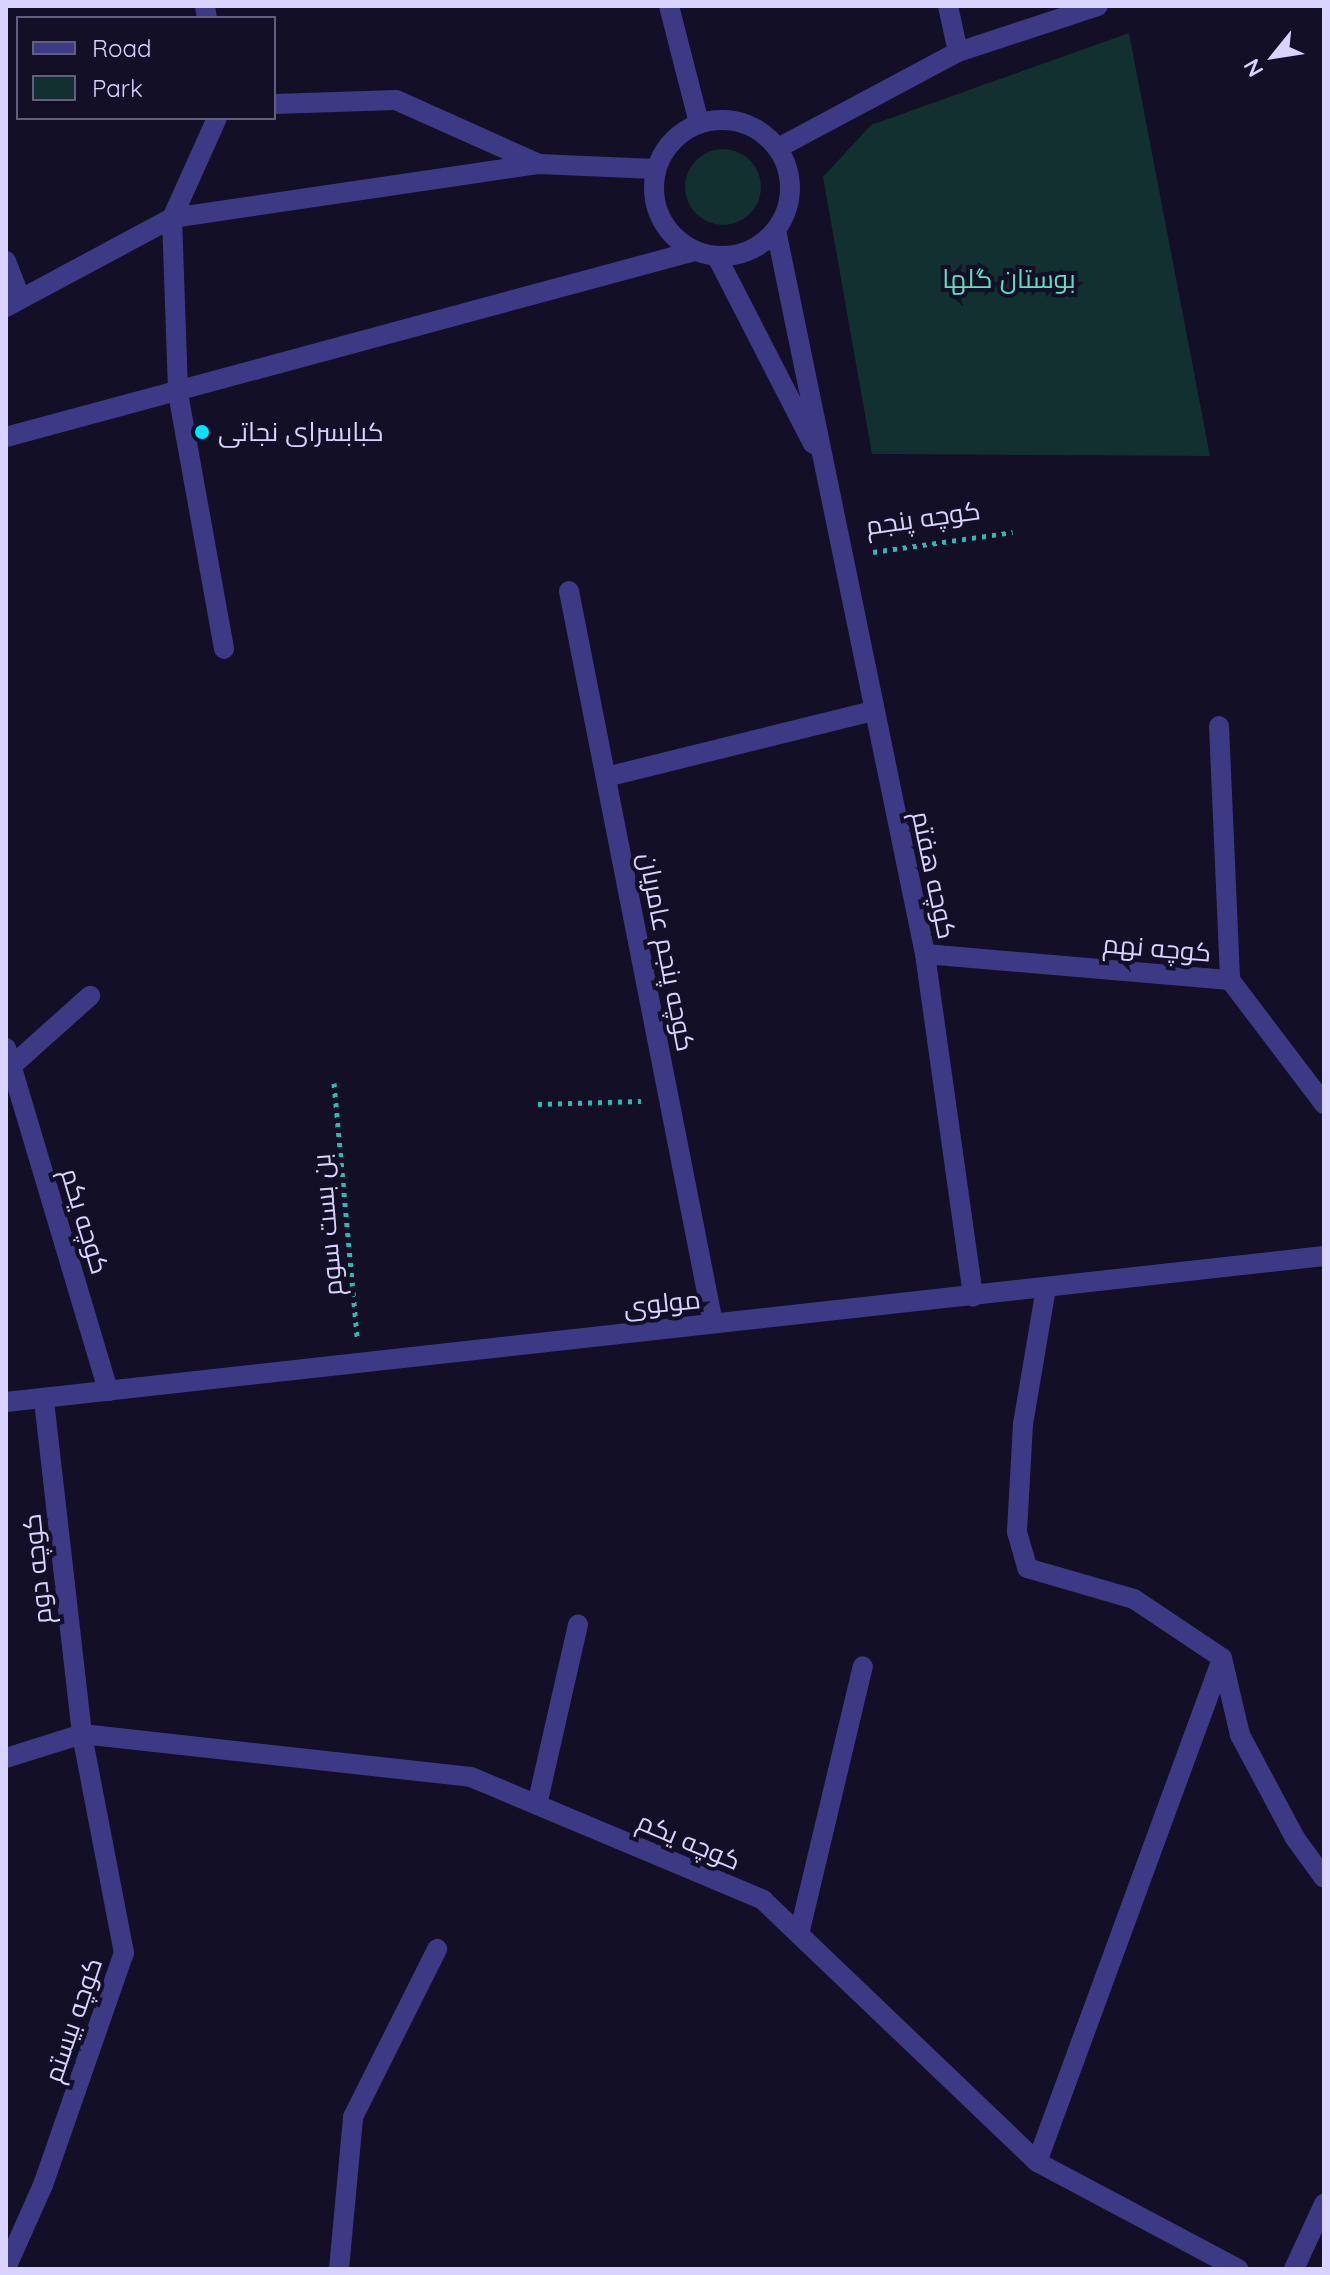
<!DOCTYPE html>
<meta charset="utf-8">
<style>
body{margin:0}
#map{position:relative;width:1330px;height:2275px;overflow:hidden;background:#130f26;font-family:Quicksand,Cairo,sans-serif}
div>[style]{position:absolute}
.green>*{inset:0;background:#12302f}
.round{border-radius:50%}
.path>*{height:5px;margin-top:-2.5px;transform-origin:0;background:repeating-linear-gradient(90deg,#2fb8b0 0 4px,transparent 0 10px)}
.minor>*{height:20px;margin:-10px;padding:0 10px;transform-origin:10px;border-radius:10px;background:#3d3a85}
.minor>.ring{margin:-10px;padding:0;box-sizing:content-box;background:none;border:20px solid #3d3a85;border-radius:50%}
.dots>*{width:22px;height:22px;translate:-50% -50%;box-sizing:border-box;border:4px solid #130f26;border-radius:50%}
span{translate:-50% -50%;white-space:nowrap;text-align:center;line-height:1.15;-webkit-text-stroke:8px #130f26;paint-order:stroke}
.park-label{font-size:26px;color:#5fe0c0}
.poi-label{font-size:26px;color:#d9d4ff}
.left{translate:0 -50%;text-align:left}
.street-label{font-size:26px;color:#d9d4ff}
.frame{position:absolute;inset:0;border:8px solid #d9d4ff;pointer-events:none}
.legend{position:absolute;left:16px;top:16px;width:260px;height:104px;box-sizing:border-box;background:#130f26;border:2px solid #625e7d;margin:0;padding:10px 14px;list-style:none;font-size:24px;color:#d9d4ff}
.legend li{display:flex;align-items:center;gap:16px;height:40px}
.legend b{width:40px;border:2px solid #625e7d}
.north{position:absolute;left:1234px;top:16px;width:80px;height:80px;-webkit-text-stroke:6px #130f26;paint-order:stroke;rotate:240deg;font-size:22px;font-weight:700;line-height:32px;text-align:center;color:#d9d4ff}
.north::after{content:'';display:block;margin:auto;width:28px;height:36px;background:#d9d4ff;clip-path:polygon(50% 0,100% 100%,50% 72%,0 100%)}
</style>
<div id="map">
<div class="green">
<div style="clip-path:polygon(1129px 33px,1210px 456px,872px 454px,823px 177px,871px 125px)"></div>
<div class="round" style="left:685px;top:149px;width:76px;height:76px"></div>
</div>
<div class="path">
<div style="left:873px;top:552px;width:141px;rotate:-8.1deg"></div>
<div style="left:334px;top:1083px;width:255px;rotate:84.8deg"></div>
<div style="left:538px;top:1104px;width:103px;rotate:-1.7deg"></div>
</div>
<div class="minor">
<div style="left:205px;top:6px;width:12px;rotate:81deg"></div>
<div style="left:669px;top:6px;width:121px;rotate:75.6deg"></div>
<div style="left:948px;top:6px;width:47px;rotate:77.7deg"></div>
<div style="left:274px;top:104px;width:122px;rotate:-1.9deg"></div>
<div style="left:396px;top:100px;width:157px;rotate:24.1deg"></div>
<div style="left:217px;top:118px;width:110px;rotate:114.2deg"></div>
<div style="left:172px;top:218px;width:175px;rotate:88deg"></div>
<div style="left:178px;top:393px;width:260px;rotate:79.8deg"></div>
<div class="ring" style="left:654px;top:120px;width:116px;height:116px"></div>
<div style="left:778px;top:148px;width:204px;rotate:-28.1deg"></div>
<div style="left:958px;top:52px;width:147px;rotate:-18.2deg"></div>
<div style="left:776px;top:230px;width:739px;rotate:78.37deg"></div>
<div style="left:925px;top:954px;width:346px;rotate:82deg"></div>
<div style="left:717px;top:257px;width:210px;rotate:62.8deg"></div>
<div style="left:6px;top:261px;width:39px;rotate:69deg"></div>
<div style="left:6px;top:307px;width:188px;rotate:-28.2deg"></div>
<div style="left:172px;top:218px;width:371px;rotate:-8.4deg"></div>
<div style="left:539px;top:164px;width:116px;rotate:2.5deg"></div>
<div style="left:6px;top:437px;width:714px;rotate:-15.11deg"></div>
<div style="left:569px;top:591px;width:746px;rotate:78.87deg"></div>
<div style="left:1219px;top:726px;width:254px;rotate:87.5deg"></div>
<div style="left:606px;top:777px;width:275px;rotate:-13.9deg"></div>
<div style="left:925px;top:954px;width:306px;rotate:4.9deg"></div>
<div style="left:1230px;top:980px;width:156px;rotate:52.8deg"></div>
<div style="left:6px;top:1048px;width:358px;rotate:73.4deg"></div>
<div style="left:6px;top:1071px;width:113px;rotate:-41.8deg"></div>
<div style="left:1046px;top:1288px;width:138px;rotate:99.6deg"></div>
<div style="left:1023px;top:1424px;width:108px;rotate:93.2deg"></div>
<div style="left:1017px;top:1532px;width:37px;rotate:74deg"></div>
<div style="left:1027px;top:1568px;width:111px;rotate:16.2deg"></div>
<div style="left:1134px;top:1599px;width:106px;rotate:33.8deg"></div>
<div style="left:1222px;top:1658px;width:79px;rotate:76.8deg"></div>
<div style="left:1240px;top:1735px;width:117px;rotate:61.9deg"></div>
<div style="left:1295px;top:1838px;width:49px;rotate:54.1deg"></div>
<div style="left:6px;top:1402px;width:1326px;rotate:-6.32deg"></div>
<div style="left:6px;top:1758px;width:80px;rotate:-17.5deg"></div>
<div style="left:82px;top:1734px;width:391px;rotate:6.3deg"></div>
<div style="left:471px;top:1777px;width:317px;rotate:22.8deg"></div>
<div style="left:763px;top:1900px;width:379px;rotate:43.7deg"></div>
<div style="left:1037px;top:2162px;width:228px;rotate:28deg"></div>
<div style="left:537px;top:1805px;width:185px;rotate:-77.2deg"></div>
<div style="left:800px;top:1930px;width:271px;rotate:-76.6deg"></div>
<div style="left:1037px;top:2162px;width:536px;rotate:-69.81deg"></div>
<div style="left:6px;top:2268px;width:91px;rotate:-66deg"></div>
<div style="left:43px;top:2185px;width:246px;rotate:-70.8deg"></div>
<div style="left:124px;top:1953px;width:223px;rotate:-100.9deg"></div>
<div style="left:82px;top:1734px;width:338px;rotate:-96.5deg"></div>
<div style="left:339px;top:2269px;width:153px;rotate:-84.7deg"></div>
<div style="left:353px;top:2117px;width:188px;rotate:-63.4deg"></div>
<div style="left:1294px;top:2269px;width:72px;rotate:-65.2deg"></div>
</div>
<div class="dots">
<div style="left:202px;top:432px;background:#00e5ff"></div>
</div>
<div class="park-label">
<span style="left:1009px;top:279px">بوستان گلها</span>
</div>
<div class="poi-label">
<span class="left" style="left:218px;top:432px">کبابسرای نجاتی</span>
</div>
<div class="street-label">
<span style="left:923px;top:518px;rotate:-8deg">کوچه پنجم</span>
<span style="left:934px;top:875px;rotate:78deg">کوچه هفتم</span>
<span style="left:1157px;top:948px;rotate:5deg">کوچه نهم</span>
<span style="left:667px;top:952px;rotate:79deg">کوچه پنجم عامریان</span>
<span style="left:85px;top:1221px;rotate:73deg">کوچه یکم</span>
<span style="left:327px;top:1225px;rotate:-95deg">بن بست سوم</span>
<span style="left:662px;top:1303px;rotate:-6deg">مولوی</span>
<span style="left:37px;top:1569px;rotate:-96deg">کوچه دوم</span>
<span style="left:689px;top:1841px;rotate:23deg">کوچه یکم</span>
<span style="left:73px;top:2020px;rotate:-71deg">کوچه بیستم</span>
</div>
<div class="frame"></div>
<ul class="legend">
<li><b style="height:10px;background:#3d3a85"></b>Road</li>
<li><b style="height:22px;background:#12302f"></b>Park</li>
</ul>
<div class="north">N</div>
</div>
